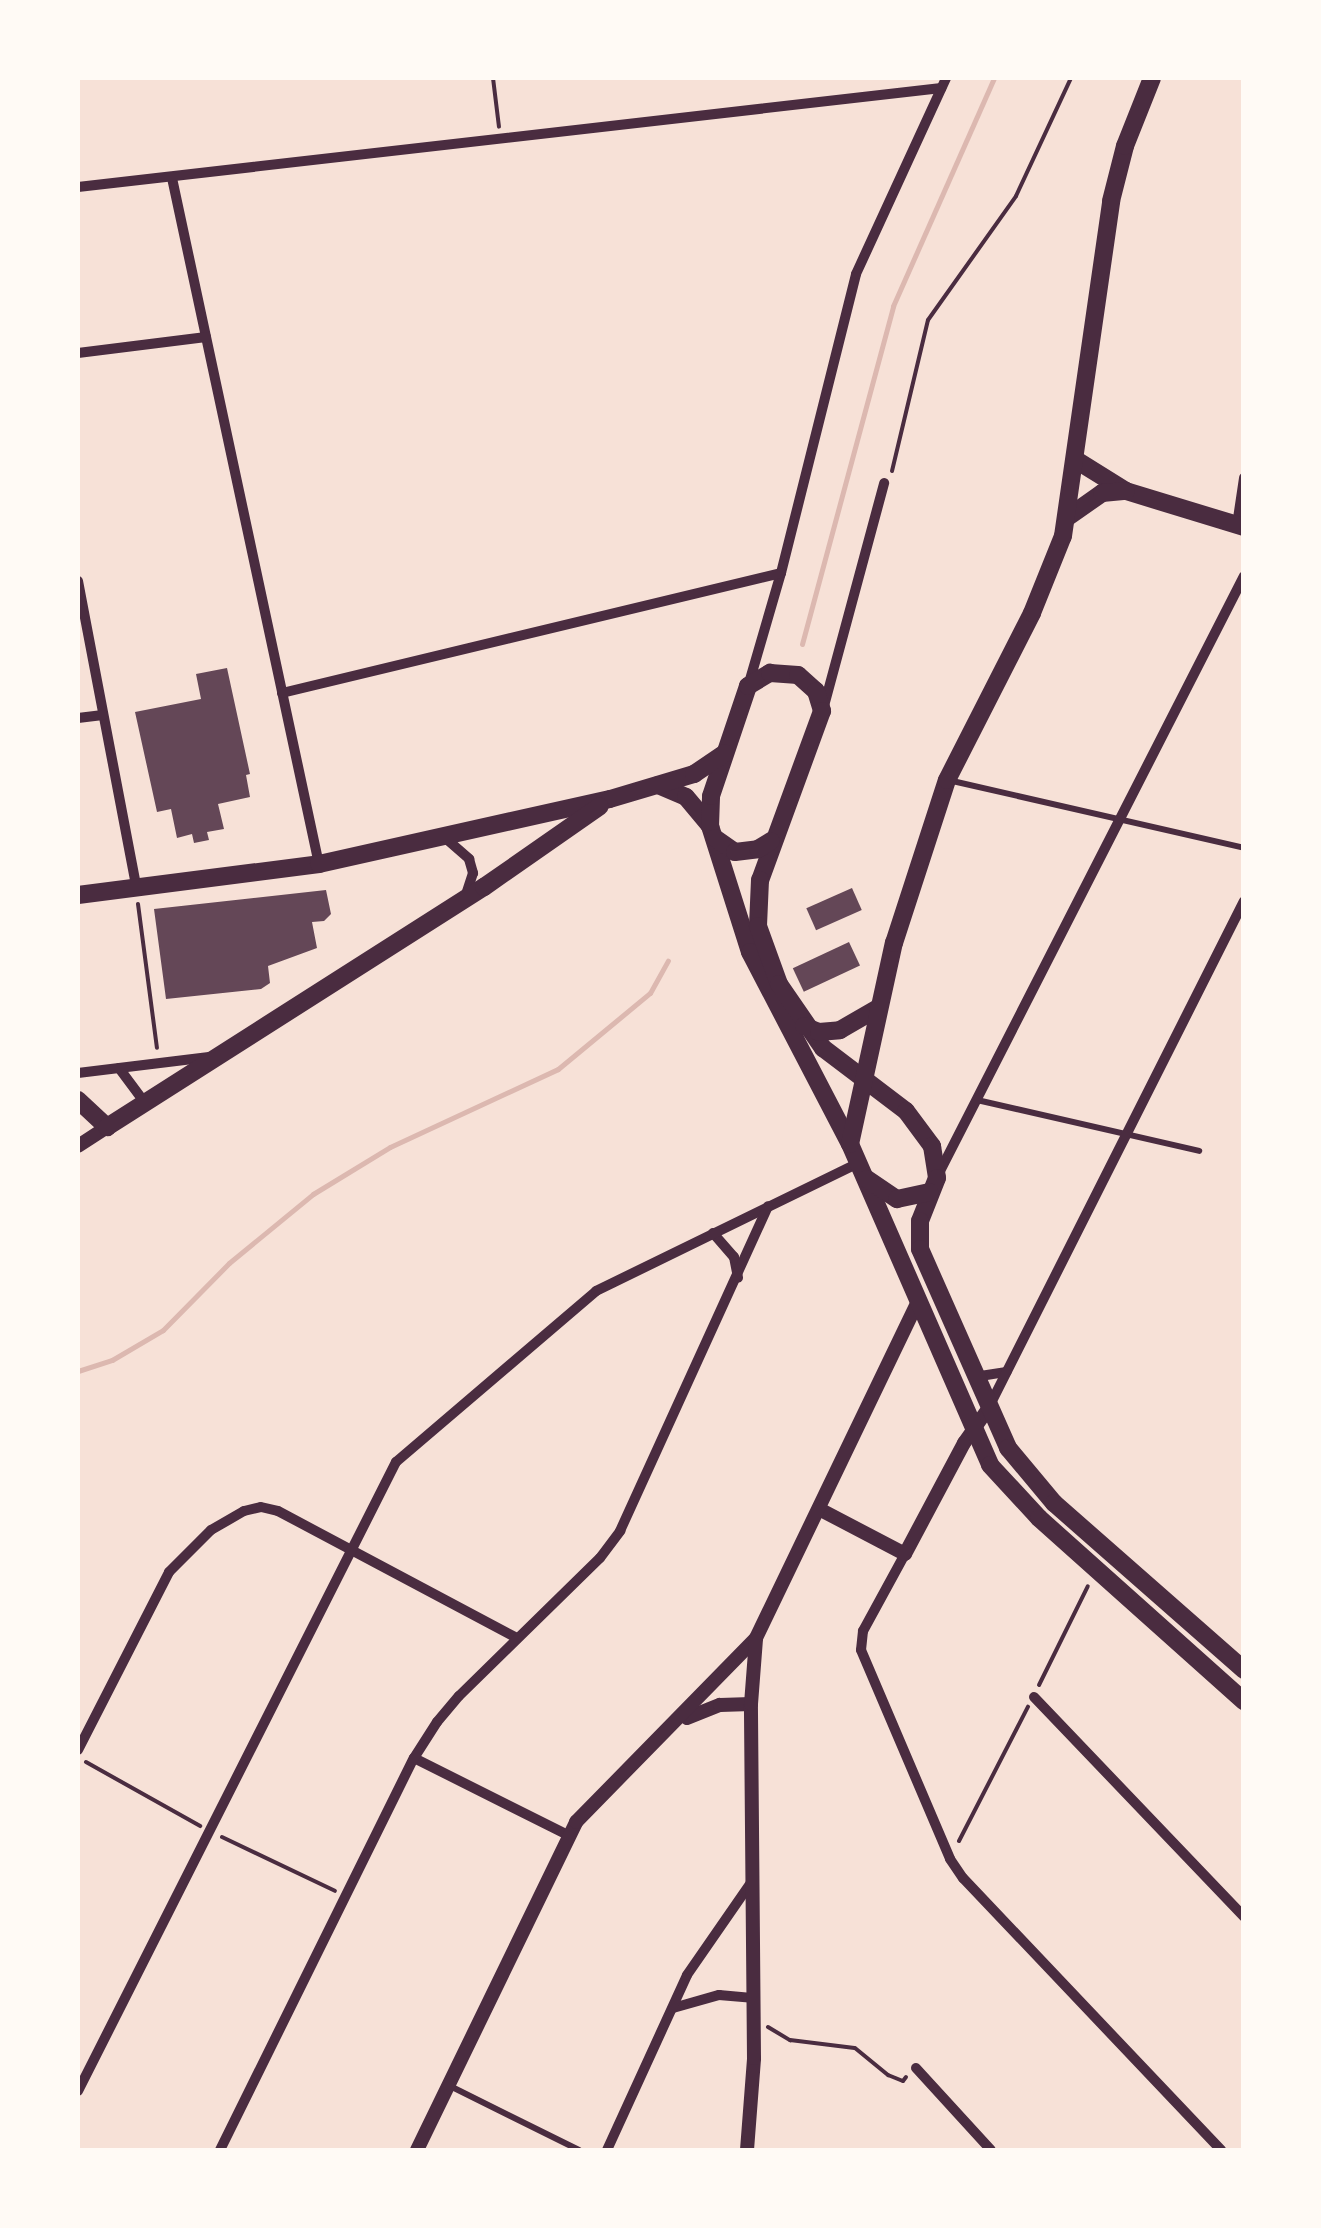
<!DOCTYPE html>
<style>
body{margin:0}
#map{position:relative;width:1321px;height:2228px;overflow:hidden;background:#f7e1d7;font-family:"PT Sans",sans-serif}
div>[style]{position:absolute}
.stream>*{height:5px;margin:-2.5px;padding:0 2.5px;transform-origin:2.5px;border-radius:2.5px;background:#dcb8b0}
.building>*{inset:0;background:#644757;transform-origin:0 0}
.path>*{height:4px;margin:-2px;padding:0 2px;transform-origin:2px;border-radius:2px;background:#4a2c40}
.service>*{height:6px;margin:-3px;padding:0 3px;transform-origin:3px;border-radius:3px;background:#4a2c40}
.minor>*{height:10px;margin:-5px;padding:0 5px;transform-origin:5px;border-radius:5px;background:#4a2c40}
.tertiary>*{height:14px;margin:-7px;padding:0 7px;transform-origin:7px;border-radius:7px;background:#4a2c40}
.secondary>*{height:18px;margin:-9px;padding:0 9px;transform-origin:9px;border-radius:9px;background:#4a2c40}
span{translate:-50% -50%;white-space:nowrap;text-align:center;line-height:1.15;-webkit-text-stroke:8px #fffaf5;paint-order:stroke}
.frame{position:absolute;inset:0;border:80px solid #fffaf5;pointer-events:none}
</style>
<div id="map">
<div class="stream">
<div style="left:802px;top:644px;width:350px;rotate:-74.9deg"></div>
<div style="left:893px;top:306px;width:249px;rotate:-66.1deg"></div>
<div style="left:78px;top:1371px;width:36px;rotate:-18deg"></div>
<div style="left:112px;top:1360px;width:59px;rotate:-30.5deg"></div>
<div style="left:163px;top:1330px;width:94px;rotate:-45.4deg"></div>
<div style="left:229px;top:1263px;width:109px;rotate:-39.4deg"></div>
<div style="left:313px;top:1194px;width:90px;rotate:-31.4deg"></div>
<div style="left:390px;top:1147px;width:185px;rotate:-24.9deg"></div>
<div style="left:558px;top:1069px;width:119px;rotate:-39.6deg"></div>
<div style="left:650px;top:993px;width:37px;rotate:-61deg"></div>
</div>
<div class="building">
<div style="clip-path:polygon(227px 668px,250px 774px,246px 775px,250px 797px,218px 804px,224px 829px,207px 832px,209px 840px,194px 843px,192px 834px,177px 838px,171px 809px,157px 812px,135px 712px,201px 699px,196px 674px)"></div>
<div style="left:852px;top:888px;width:24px;height:50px;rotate:66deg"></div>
<div style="clip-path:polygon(326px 890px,331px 914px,324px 921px,312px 922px,317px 948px,268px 966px,270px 983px,261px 989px,166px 999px,154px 909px)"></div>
<div style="left:849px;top:942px;width:26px;height:62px;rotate:65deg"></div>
</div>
<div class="path">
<div style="left:493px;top:78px;width:49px;rotate:83deg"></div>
<div style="left:892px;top:471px;width:155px;rotate:-76.6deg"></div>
<div style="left:928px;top:320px;width:152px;rotate:-54.6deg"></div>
<div style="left:1016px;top:196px;width:130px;rotate:-65deg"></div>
<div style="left:138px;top:904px;width:145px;rotate:82.5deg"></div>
<div style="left:1039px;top:1685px;width:110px;rotate:-63.7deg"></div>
<div style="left:86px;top:1762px;width:131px;rotate:29.3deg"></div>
<div style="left:222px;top:1837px;width:125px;rotate:25.5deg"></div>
<div style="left:959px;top:1841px;width:151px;rotate:-62.8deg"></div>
<div style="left:768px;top:2027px;width:26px;rotate:31deg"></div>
<div style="left:790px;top:2040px;width:65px;rotate:7deg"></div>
<div style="left:855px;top:2048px;width:43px;rotate:39.3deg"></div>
<div style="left:888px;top:2075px;width:16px;rotate:22deg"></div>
<div style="left:903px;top:2081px;width:5px;rotate:-53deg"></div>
</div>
<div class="service">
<div style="left:948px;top:780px;width:304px;rotate:12.9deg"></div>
<div style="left:977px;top:1100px;width:228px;rotate:12.9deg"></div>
<div style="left:450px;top:2086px;width:144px;rotate:26.4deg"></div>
</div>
<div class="minor">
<div style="left:172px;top:178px;width:702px;rotate:77.91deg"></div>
<div style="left:78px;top:187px;width:869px;rotate:-6.54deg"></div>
<div style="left:78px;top:353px;width:129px;rotate:-7.1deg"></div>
<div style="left:1237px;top:525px;width:48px;rotate:-81.5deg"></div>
<div style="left:78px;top:581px;width:314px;rotate:79.2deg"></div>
<div style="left:749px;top:683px;width:115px;rotate:-73.8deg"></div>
<div style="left:781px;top:573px;width:308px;rotate:-75.9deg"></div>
<div style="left:856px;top:274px;width:216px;rotate:-65.3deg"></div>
<div style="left:282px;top:693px;width:513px;rotate:-13.52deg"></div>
<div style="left:824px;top:706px;width:231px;rotate:-74.9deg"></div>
<div style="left:78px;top:718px;width:25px;rotate:-7deg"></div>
<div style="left:443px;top:836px;width:35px;rotate:41deg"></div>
<div style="left:469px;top:859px;width:15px;rotate:74deg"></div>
<div style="left:473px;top:873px;width:23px;rotate:108deg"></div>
<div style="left:119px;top:1068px;width:44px;rotate:53.4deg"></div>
<div style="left:78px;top:1073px;width:132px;rotate:-7deg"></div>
<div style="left:937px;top:1177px;width:675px;rotate:-62.94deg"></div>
<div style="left:713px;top:1233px;width:32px;rotate:49deg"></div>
<div style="left:734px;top:1257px;width:21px;rotate:79deg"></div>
<div style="left:974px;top:1377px;width:33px;rotate:-9deg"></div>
<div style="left:990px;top:1405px;width:564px;rotate:-63.25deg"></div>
<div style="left:905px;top:1554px;width:88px;rotate:118.6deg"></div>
<div style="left:863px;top:1631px;width:19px;rotate:96deg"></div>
<div style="left:861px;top:1650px;width:227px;rotate:66.9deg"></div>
<div style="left:950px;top:1859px;width:23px;rotate:56deg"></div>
<div style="left:963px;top:1878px;width:375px;rotate:46.5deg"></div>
<div style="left:1034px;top:1697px;width:304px;rotate:46.3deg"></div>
<div style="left:78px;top:1750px;width:200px;rotate:-62.9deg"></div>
<div style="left:169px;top:1572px;width:59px;rotate:-45deg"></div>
<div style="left:211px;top:1530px;width:38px;rotate:-30deg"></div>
<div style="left:244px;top:1511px;width:17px;rotate:-13deg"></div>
<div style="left:261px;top:1507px;width:17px;rotate:13deg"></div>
<div style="left:278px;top:1511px;width:271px;rotate:28deg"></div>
<div style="left:414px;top:1758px;width:172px;rotate:26.6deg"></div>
<div style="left:673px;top:2008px;width:48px;rotate:-15.8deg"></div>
<div style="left:719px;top:1995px;width:33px;rotate:5deg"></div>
<div style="left:916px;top:2068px;width:111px;rotate:47.6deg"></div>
<div style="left:78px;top:2091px;width:705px;rotate:-63.18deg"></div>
<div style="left:396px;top:1462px;width:263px;rotate:-40.5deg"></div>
<div style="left:596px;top:1291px;width:292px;rotate:-26deg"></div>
<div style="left:220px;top:2150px;width:437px;rotate:-63.7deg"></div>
<div style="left:414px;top:1758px;width:43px;rotate:-57.4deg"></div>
<div style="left:437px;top:1722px;width:34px;rotate:-50deg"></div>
<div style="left:459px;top:1696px;width:197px;rotate:-44.4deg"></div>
<div style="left:600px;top:1558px;width:34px;rotate:-53deg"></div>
<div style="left:620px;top:1531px;width:357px;rotate:-65.5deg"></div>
<div style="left:607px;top:2150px;width:192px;rotate:-65.4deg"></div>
<div style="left:687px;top:1975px;width:111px;rotate:-55.3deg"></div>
</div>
<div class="tertiary">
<div style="left:78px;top:1146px;width:35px;rotate:-33deg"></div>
<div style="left:819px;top:1509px;width:97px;rotate:27.6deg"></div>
<div style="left:905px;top:1554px;width:126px;rotate:-62deg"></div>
<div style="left:964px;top:1443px;width:42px;rotate:-54.8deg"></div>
<div style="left:687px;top:1718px;width:35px;rotate:-22deg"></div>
<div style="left:720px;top:1705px;width:31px;rotate:-2deg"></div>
<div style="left:417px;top:2150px;width:365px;rotate:-64.1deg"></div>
<div style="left:576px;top:1822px;width:257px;rotate:-45.6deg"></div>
<div style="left:756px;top:1638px;width:374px;rotate:-64.3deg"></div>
<div style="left:747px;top:2150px;width:92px;rotate:-85.6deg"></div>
<div style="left:754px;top:2058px;width:354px;rotate:-90.5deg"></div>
<div style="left:751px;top:1704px;width:65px;rotate:-85.6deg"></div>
</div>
<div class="secondary">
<div style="left:1076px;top:460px;width:59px;rotate:31.8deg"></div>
<div style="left:1126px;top:491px;width:123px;rotate:17deg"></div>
<div style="left:1068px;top:517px;width:42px;rotate:-35.2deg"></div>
<div style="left:1102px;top:493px;width:24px;rotate:-5deg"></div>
<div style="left:658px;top:785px;width:30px;rotate:23deg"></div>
<div style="left:686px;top:797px;width:38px;rotate:50deg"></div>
<div style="left:710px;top:826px;width:132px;rotate:72.4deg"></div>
<div style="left:750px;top:952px;width:216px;rotate:62.5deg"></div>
<div style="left:850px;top:1144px;width:350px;rotate:66.4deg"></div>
<div style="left:990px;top:1465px;width:72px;rotate:47.2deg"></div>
<div style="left:1039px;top:1518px;width:275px;rotate:41.8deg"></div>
<div style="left:710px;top:826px;width:30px;rotate:-88deg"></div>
<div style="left:711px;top:796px;width:116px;rotate:-71.4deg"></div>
<div style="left:748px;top:686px;width:26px;rotate:-31deg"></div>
<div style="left:770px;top:673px;width:28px;rotate:4deg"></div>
<div style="left:798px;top:675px;width:24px;rotate:42deg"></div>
<div style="left:816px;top:691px;width:21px;rotate:73deg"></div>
<div style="left:822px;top:711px;width:180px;rotate:110.1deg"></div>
<div style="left:760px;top:880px;width:46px;rotate:92.5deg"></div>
<div style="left:758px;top:926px;width:62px;rotate:70.1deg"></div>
<div style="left:779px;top:984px;width:78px;rotate:55.5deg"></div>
<div style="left:823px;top:1048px;width:104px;rotate:37.2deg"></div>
<div style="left:906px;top:1111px;width:44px;rotate:53.4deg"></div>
<div style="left:932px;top:1146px;width:32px;rotate:81deg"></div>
<div style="left:937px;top:1178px;width:46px;rotate:111.6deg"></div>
<div style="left:920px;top:1221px;width:28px;rotate:90deg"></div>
<div style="left:920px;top:1249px;width:218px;rotate:66.1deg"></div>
<div style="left:1008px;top:1448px;width:72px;rotate:50.1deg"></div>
<div style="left:1054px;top:1503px;width:253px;rotate:41.3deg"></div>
<div style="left:715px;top:838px;width:24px;rotate:35deg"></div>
<div style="left:735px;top:852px;width:23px;rotate:-7deg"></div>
<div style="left:758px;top:849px;width:15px;rotate:-32deg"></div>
<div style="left:78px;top:895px;width:243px;rotate:-7.3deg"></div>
<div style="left:319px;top:864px;width:298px;rotate:-12.6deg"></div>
<div style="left:610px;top:799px;width:88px;rotate:-16.6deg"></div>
<div style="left:694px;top:774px;width:37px;rotate:-34deg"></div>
<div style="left:804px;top:1026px;width:16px;rotate:22deg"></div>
<div style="left:819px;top:1032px;width:21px;rotate:-5deg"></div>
<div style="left:840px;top:1030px;width:44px;rotate:-30.1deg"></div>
<div style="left:78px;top:1100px;width:40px;rotate:43deg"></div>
<div style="left:107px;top:1127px;width:447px;rotate:-32.5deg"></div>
<div style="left:484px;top:887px;width:141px;rotate:-34.9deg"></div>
<div style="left:850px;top:1144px;width:206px;rotate:-77.7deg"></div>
<div style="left:894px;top:943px;width:171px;rotate:-72deg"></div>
<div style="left:947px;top:780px;width:187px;rotate:-63deg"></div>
<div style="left:1032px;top:613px;width:83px;rotate:-68.1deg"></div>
<div style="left:1063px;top:536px;width:338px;rotate:-81.8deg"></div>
<div style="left:1111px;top:201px;width:57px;rotate:-75.7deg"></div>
<div style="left:1125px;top:146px;width:73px;rotate:-68.3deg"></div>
<div style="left:867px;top:1179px;width:36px;rotate:34deg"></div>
<div style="left:897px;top:1199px;width:33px;rotate:-12deg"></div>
</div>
<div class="frame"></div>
</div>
